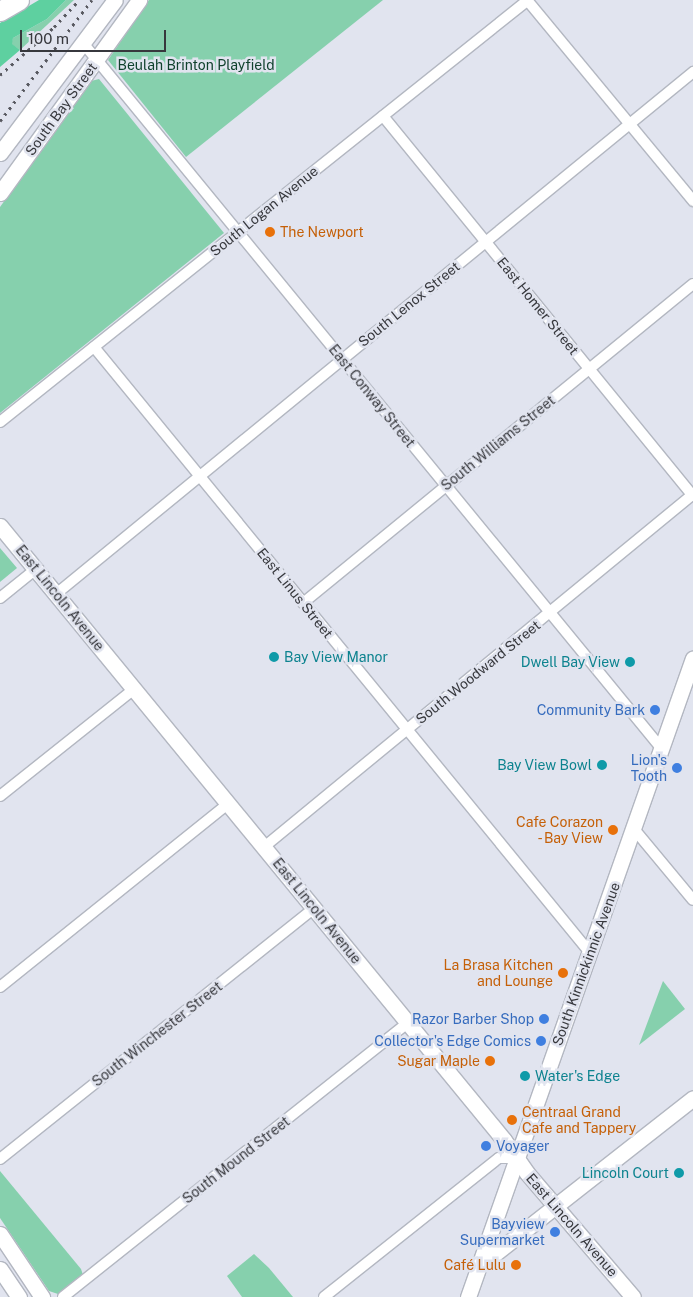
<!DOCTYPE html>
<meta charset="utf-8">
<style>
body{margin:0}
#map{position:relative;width:693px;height:1297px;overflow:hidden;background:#e1e4ef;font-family:"Public Sans",sans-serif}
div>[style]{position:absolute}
.green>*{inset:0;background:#86d0ad}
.forest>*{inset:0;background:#5ed0a0}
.roads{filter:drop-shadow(1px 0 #b3b7c1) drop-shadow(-1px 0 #b3b7c1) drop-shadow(0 1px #b3b7c1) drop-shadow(0 -1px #b3b7c1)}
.street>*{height:10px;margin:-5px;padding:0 5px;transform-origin:5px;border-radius:5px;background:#fff}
.secondary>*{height:15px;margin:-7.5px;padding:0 7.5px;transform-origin:7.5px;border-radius:7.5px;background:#fff}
.highway>*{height:19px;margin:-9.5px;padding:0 9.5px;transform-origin:9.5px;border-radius:9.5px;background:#fff}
.rail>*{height:3px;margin-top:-1.5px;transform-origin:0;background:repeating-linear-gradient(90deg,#585960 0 2.5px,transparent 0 7.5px)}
.dots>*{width:14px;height:14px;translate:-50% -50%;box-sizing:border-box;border:2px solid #e1e4ef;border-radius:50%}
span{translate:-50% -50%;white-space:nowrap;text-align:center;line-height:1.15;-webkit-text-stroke:5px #e1e4ef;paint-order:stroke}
.park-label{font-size:14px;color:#11422e}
.street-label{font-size:14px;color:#37383d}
.food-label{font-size:14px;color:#c56008}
.left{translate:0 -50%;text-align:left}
.right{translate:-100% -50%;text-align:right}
.culture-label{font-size:14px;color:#0d838f}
.shop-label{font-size:14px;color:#366cbe}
.scale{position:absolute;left:20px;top:30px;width:146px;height:22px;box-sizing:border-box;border:2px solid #37383d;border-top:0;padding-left:6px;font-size:15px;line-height:18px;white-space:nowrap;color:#37383d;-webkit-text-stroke:4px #e1e4ef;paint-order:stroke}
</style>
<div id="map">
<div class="green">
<div style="clip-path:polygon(66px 0,74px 0,20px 50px,11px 44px,13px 38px,47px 19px)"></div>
<div style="clip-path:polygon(149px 0,383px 0,186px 157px,108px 60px)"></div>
<div style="clip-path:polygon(99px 79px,224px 233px,0 413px,0 207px,91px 81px)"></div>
<div style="clip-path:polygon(0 548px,17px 568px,0 582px)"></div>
<div style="clip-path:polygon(663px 981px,685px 1009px,639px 1045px)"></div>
<div style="clip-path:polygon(0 1171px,81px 1269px,83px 1275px,58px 1294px,49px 1291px,0 1218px)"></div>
<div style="clip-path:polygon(254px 1254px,269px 1268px,293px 1297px,242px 1297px,227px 1276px)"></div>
</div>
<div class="forest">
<div style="clip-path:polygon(39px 0,66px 0,47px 19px,13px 38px,12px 44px,20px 50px,0 67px,0 23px)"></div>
</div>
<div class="roads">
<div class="street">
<div style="left:527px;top:0;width:261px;rotate:50.4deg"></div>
<div style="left:83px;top:43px;width:912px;rotate:50.65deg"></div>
<div style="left:383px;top:116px;width:490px;rotate:50.8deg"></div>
<div style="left:94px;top:347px;width:785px;rotate:50.69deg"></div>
<div style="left:0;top:422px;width:676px;rotate:-38.63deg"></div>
<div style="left:56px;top:594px;width:824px;rotate:-39.33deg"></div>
<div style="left:0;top:598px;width:46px;rotate:-38.9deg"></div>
<div style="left:303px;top:603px;width:504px;rotate:-39.28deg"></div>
<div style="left:0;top:796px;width:171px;rotate:-38.6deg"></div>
<div style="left:634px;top:829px;width:92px;rotate:50.3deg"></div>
<div style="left:264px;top:847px;width:554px;rotate:-39.43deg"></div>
<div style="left:0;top:987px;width:292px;rotate:-38.8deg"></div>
<div style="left:0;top:1159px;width:402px;rotate:-38.6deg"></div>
<div style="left:63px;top:1297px;width:441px;rotate:-38.5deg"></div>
<div style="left:324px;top:1297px;width:223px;rotate:-38.5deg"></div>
<div style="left:499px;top:1158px;width:17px"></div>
</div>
<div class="secondary">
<div style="left:0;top:153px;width:191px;rotate:-53.1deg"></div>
<div style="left:0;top:193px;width:238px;rotate:-54.2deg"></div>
<div style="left:0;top:526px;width:794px;rotate:50.62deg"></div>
<div style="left:504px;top:1140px;width:40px;rotate:55.1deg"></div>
<div style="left:527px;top:1173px;width:163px;rotate:49.5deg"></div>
<div style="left:0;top:1234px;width:76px;rotate:56.3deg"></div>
<div style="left:479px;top:1266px;width:272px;rotate:-38.1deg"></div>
<div style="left:0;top:1269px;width:34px;rotate:56deg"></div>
<div style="left:468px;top:1297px;width:677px;rotate:-70.6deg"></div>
</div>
<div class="highway">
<div style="left:0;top:11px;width:22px;rotate:-30deg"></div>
</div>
</div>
<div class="rail">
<div style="left:0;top:75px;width:72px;rotate:-41.6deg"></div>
<div style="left:54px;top:27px;width:37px;rotate:-47deg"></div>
<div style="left:0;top:121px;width:152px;rotate:-52.8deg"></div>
</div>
<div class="dots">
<div style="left:270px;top:232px;background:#e8710a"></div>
<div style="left:274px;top:657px;background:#0f9aa8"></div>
<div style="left:630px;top:662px;background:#0f9aa8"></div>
<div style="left:655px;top:710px;background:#3f7fe0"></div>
<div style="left:602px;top:765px;background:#0f9aa8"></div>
<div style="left:677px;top:768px;background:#3f7fe0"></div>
<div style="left:613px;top:830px;background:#e8710a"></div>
<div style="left:563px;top:973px;background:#e8710a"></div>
<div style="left:544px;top:1019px;background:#3f7fe0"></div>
<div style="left:541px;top:1041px;background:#3f7fe0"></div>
<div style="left:490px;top:1061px;background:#e8710a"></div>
<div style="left:525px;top:1076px;background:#0f9aa8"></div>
<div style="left:512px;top:1120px;background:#e8710a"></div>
<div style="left:486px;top:1146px;background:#3f7fe0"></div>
<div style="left:679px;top:1173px;background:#0f9aa8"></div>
<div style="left:555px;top:1232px;background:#3f7fe0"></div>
<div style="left:516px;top:1265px;background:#e8710a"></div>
</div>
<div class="park-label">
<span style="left:196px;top:65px">Beulah Brinton Playfield</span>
</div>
<div class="street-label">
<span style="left:61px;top:109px;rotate:-54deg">South Bay Street</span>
<span style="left:264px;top:211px;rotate:-39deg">South Logan Avenue</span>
<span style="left:409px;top:304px;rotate:-39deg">South Lenox Street</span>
<span style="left:538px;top:306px;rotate:51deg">East Homer Street</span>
<span style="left:372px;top:396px;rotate:51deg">East Conway Street</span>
<span style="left:498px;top:443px;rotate:-39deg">South Williams Street</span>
<span style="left:295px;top:593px;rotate:51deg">East Linus Street</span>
<span style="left:60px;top:598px;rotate:51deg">East Lincoln Avenue</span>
<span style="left:478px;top:672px;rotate:-39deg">South Woodward Street</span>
<span style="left:317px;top:911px;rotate:51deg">East Lincoln Avenue</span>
<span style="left:586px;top:964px;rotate:-70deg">South Kinnickinnic Avenue</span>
<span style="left:157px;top:1034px;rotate:-38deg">South Winchester Street</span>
<span style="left:236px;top:1160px;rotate:-38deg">South Mound Street</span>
<span style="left:572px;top:1225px;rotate:49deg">East Lincoln Avenue</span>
</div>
<div class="food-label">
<span class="left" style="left:280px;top:232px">The Newport</span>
<span class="right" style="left:603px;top:830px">Cafe Corazon<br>- Bay View</span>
<span class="right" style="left:553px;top:973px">La Brasa Kitchen<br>and Lounge</span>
<span class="right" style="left:480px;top:1061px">Sugar Maple</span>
<span class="left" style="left:522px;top:1120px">Centraal Grand<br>Cafe and Tappery</span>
<span class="right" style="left:506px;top:1265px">Café Lulu</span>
</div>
<div class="culture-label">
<span class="left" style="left:284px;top:657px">Bay View Manor</span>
<span class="right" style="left:620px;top:662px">Dwell Bay View</span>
<span class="right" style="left:592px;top:765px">Bay View Bowl</span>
<span class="left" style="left:535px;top:1076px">Water's Edge</span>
<span class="right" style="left:669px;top:1173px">Lincoln Court</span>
</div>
<div class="shop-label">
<span class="right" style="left:645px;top:710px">Community Bark</span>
<span class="right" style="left:667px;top:768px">Lion's<br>Tooth</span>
<span class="right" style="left:534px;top:1019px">Razor Barber Shop</span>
<span class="right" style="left:531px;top:1041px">Collector's Edge Comics</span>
<span class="left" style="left:496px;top:1146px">Voyager</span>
<span class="right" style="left:545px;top:1232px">Bayview<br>Supermarket</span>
</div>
<div class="scale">100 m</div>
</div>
